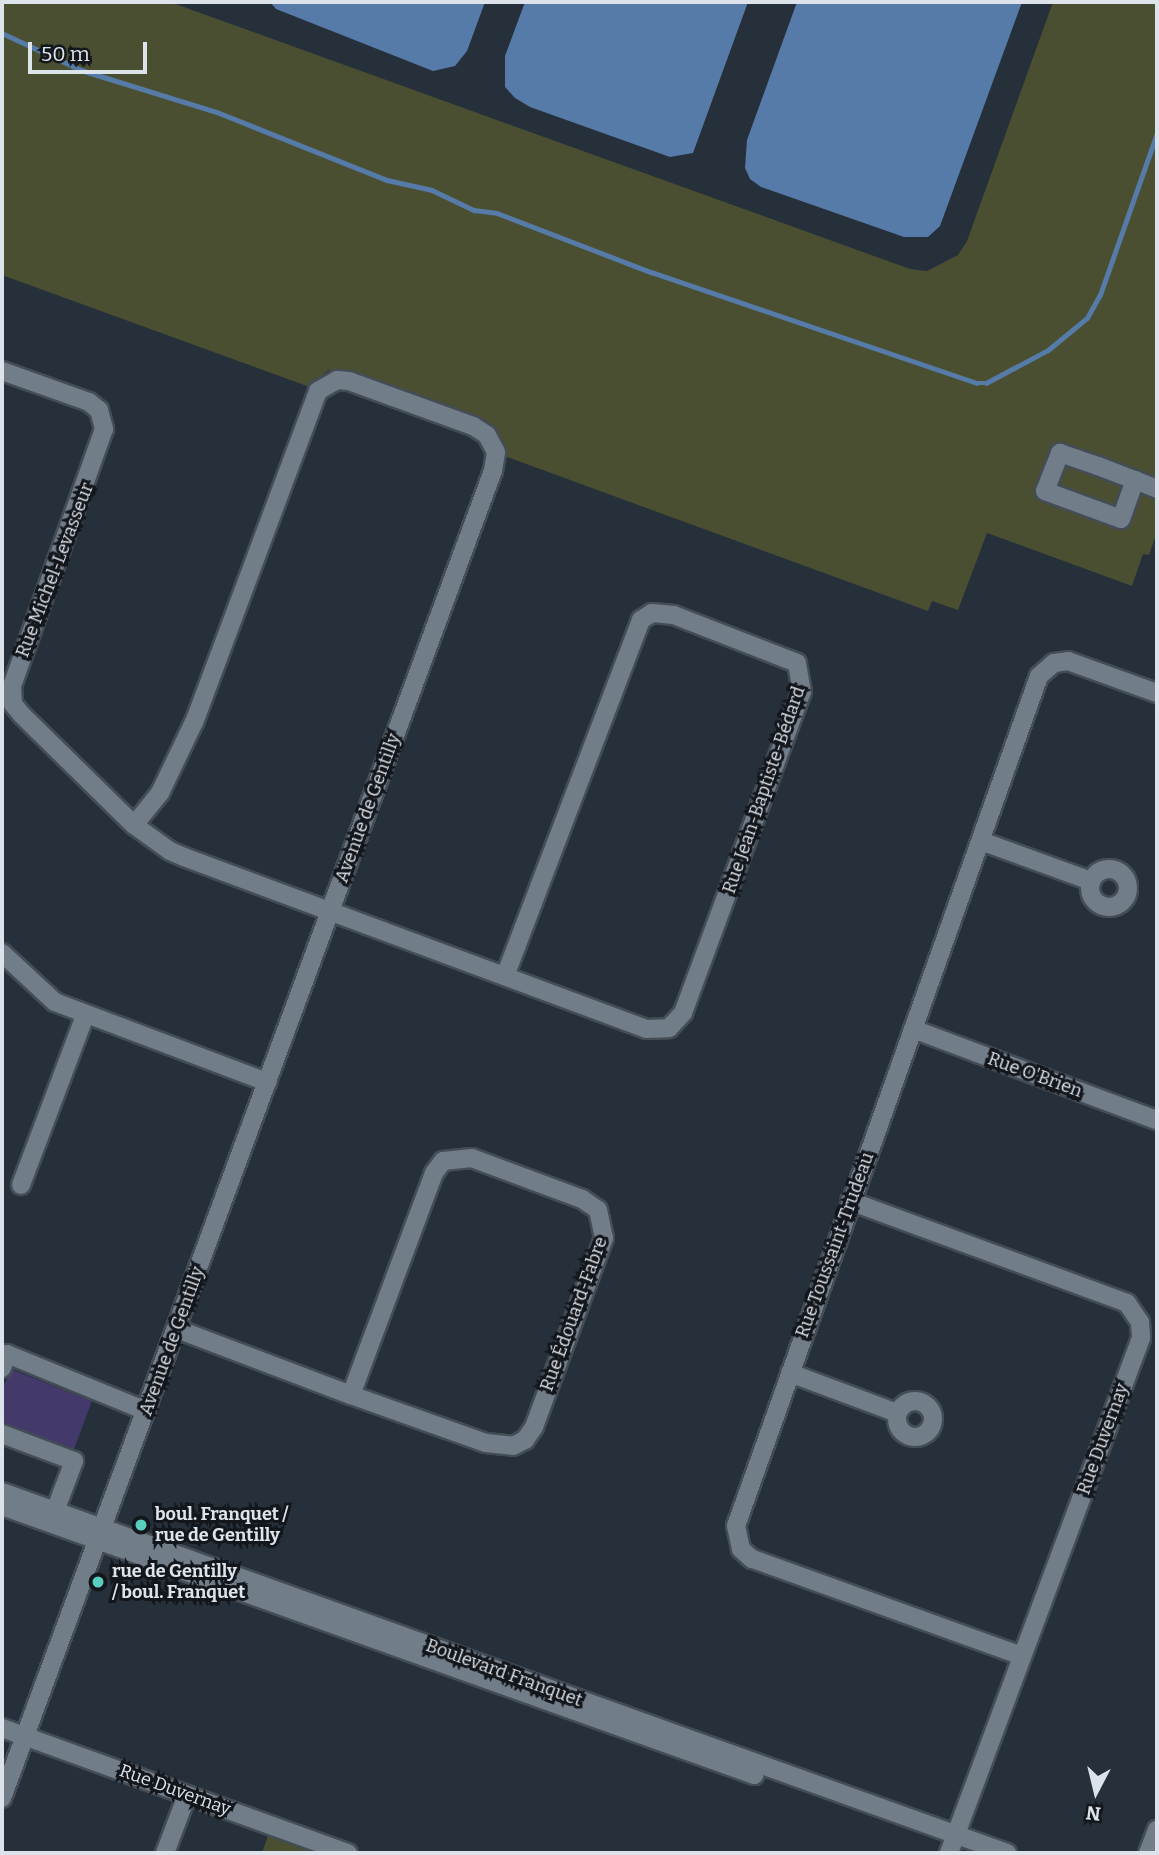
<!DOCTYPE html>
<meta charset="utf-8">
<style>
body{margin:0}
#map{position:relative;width:1159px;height:1855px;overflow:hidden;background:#26303b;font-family:Bitter,serif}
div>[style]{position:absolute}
.green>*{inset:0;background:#494f30}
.water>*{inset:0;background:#567ba8}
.stream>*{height:4.5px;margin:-2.25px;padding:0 2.25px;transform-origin:2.25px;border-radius:2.25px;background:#567ba8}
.building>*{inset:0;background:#43396a}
.roads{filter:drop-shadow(2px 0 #444d55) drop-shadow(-2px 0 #444d55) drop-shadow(0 2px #444d55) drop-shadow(0 -2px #444d55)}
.minor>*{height:18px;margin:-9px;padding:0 9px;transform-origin:9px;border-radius:9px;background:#727d8a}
.minor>.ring{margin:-9px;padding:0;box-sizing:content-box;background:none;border:18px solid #727d8a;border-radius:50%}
.dots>*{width:19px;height:19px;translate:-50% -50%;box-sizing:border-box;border:4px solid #13171c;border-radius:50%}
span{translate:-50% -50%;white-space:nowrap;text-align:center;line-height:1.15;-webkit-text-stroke:6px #13171c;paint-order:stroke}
.street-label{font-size:18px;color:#dde3ea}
.poi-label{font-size:18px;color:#dde3ea;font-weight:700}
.left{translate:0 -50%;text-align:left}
.frame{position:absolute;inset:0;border:4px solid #dde3ea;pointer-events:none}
.north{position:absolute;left:1061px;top:1757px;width:70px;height:70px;-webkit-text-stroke:5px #13171c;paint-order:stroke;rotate:187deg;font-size:19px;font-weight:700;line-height:28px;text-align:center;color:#dde3ea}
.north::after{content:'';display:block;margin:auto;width:24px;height:32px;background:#dde3ea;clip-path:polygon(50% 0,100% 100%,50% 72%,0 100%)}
.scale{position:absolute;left:28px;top:42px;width:119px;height:32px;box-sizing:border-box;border:4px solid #dde3ea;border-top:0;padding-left:9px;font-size:21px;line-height:24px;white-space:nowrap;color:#dde3ea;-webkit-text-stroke:5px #13171c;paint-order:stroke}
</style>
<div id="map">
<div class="green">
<div style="clip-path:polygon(2px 2px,170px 2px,910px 269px,927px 271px,958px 255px,967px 241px,1053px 2px,1157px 2px,1157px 532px,1149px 555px,1143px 554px,1132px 586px,987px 533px,958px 610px,932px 601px,928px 611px,507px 457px,501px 437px,480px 418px,354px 371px,329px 370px,307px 386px,2px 275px)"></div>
<div style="clip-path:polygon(268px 1836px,269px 1836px,317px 1853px,262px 1853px)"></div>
</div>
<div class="water">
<div style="clip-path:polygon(270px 2px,485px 2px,467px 51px,455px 66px,433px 71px,276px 9px)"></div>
<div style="clip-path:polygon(525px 2px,748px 2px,693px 153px,670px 157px,530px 107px,515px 98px,505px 87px,505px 56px)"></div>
<div style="clip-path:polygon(797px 2px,1022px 2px,940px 226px,928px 237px,904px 237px,761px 187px,750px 179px,745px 168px,747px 140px)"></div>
</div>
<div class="stream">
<div style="left:2px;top:33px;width:87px;rotate:25.1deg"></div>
<div style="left:81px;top:70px;width:142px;rotate:17.2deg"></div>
<div style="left:217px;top:112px;width:183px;rotate:21.8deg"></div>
<div style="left:387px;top:180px;width:46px;rotate:12.5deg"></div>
<div style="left:432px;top:190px;width:47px;rotate:25.5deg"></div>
<div style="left:474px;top:210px;width:23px;rotate:7deg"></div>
<div style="left:497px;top:213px;width:165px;rotate:21deg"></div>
<div style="left:651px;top:272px;width:344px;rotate:18.8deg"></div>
<div style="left:977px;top:383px;width:9px"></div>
<div style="left:986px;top:383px;width:70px;rotate:-28deg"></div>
<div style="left:1048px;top:350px;width:50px;rotate:-39.4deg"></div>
<div style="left:1087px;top:318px;width:26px;rotate:-61deg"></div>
<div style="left:1100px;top:295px;width:172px;rotate:-70.6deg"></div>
</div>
<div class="building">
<div style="clip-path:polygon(13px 1370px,92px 1401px,74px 1449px,2px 1422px,2px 1387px)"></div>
</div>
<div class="roads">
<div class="minor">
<div style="left:2px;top:371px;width:92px;rotate:19.6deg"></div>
<div style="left:89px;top:402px;width:13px;rotate:39deg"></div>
<div style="left:99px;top:410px;width:20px;rotate:75deg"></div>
<div style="left:104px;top:429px;width:273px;rotate:109.7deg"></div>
<div style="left:12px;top:686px;width:18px;rotate:87deg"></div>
<div style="left:13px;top:704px;width:14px;rotate:51deg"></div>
<div style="left:22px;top:715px;width:157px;rotate:44.5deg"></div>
<div style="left:134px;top:825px;width:44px;rotate:35.8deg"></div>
<div style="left:170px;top:851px;width:15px;rotate:23deg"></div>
<div style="left:184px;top:857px;width:493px;rotate:20.4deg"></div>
<div style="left:646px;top:1029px;width:23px;rotate:-2deg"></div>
<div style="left:669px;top:1028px;width:21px;rotate:-47deg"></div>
<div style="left:683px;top:1013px;width:342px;rotate:-69.7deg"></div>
<div style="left:802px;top:692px;width:29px;rotate:-100deg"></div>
<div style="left:797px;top:663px;width:132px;rotate:-158.7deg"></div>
<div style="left:674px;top:615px;width:22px;rotate:-175deg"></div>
<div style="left:652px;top:613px;width:13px;rotate:148deg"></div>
<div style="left:641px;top:620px;width:381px;rotate:110.9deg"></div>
<div style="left:1135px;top:480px;width:41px;rotate:109.7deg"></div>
<div style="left:1121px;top:519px;width:81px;rotate:-159.8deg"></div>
<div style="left:1045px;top:491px;width:41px;rotate:-68.5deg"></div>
<div style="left:1060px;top:453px;width:40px;rotate:18.9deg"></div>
<div style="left:1098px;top:466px;width:40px;rotate:21deg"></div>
<div style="left:1135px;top:480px;width:24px;rotate:22deg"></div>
<div style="left:981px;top:841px;width:117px;rotate:20deg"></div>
<div class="ring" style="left:1090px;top:869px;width:20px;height:20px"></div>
<div style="left:2px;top:953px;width:72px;rotate:42.8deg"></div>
<div style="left:55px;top:1002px;width:227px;rotate:20.7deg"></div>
<div style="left:913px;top:1029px;width:260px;rotate:20.5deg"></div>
<div style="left:21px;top:1185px;width:181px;rotate:-69.3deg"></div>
<div style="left:850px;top:1201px;width:295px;rotate:20.2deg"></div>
<div style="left:1127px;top:1303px;width:23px;rotate:56deg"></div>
<div style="left:1140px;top:1322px;width:16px;rotate:86deg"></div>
<div style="left:1141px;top:1338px;width:550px;rotate:110.45deg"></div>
<div style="left:177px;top:1329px;width:186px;rotate:20.8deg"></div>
<div style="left:351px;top:1395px;width:143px;rotate:19.6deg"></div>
<div style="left:486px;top:1443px;width:27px;rotate:6deg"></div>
<div style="left:513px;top:1446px;width:13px;rotate:-27deg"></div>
<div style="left:525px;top:1440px;width:16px;rotate:-55deg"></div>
<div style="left:534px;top:1427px;width:202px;rotate:-69.7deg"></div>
<div style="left:604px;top:1238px;width:29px;rotate:-102deg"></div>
<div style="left:598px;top:1210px;width:19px;rotate:-145deg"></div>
<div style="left:582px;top:1199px;width:117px;rotate:-159.6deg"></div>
<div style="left:472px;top:1158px;width:29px;rotate:174deg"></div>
<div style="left:443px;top:1161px;width:15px;rotate:127deg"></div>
<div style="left:434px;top:1173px;width:237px;rotate:110.5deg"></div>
<div style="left:2px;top:1368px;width:15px;rotate:-70deg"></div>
<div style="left:7px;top:1354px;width:150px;rotate:22.3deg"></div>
<div style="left:790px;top:1373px;width:114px;rotate:20.5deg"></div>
<div class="ring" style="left:897px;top:1401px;width:18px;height:18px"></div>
<div style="left:2px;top:1434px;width:77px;rotate:20.6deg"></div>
<div style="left:74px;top:1461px;width:53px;rotate:110.8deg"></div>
<div style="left:2px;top:1492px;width:1068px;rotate:19.76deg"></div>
<div style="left:2px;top:1506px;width:799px;rotate:19.68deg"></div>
<div style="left:1022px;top:1656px;width:287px;rotate:-160.2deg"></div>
<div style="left:752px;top:1559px;width:15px;rotate:-138deg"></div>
<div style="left:741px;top:1549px;width:24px;rotate:-102deg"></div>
<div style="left:736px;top:1526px;width:902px;rotate:-70.38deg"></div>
<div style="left:1039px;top:676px;width:20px;rotate:-41deg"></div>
<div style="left:1054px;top:663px;width:14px;rotate:-8deg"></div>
<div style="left:1068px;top:661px;width:95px;rotate:19.8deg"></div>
<div style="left:2px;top:1728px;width:368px;rotate:19.9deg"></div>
<div style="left:2px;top:1798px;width:1415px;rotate:-69.7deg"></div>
<div style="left:493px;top:471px;width:19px;rotate:-81deg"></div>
<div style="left:496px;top:452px;width:19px;rotate:-118deg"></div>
<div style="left:487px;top:435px;width:17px;rotate:-147deg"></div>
<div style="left:473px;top:426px;width:132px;rotate:-160.1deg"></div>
<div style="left:349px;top:381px;width:12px;rotate:-175deg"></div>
<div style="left:337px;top:380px;width:22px;rotate:150deg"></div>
<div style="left:318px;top:391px;width:353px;rotate:110.5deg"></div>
<div style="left:194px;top:722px;width:79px;rotate:115.6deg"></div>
<div style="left:160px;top:793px;width:41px;rotate:129.1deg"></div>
<div style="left:165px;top:1853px;width:62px;rotate:-69.2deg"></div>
<div style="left:1148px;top:1853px;width:25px;rotate:-69deg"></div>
</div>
</div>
<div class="dots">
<div style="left:141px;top:1525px;background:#59cebe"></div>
<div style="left:98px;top:1582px;background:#59cebe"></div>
</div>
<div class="street-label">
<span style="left:55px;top:570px;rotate:-69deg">Rue Michel-Levasseur</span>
<span style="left:764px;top:790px;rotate:-71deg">Rue Jean-Baptiste-Bédard</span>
<span style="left:368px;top:808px;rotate:-70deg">Avenue de Gentilly</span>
<span style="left:1035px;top:1075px;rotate:20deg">Rue O'Brien</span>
<span style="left:835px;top:1245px;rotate:-70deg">Rue Toussaint-Trudeau</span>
<span style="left:574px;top:1314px;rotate:-70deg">Rue Édouard-Fabre</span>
<span style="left:172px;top:1341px;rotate:-70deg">Avenue de Gentilly</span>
<span style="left:1103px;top:1439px;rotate:-70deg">Rue Duvernay</span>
<span style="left:504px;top:1673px;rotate:20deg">Boulevard Franquet</span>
<span style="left:175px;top:1790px;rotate:20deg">Rue Duvernay</span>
</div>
<div class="poi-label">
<span class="left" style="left:155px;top:1525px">boul. Franquet /<br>rue de Gentilly</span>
<span class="left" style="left:112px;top:1582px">rue de Gentilly<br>/ boul. Franquet</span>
</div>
<div class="frame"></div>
<div class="north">N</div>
<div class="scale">50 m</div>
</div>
